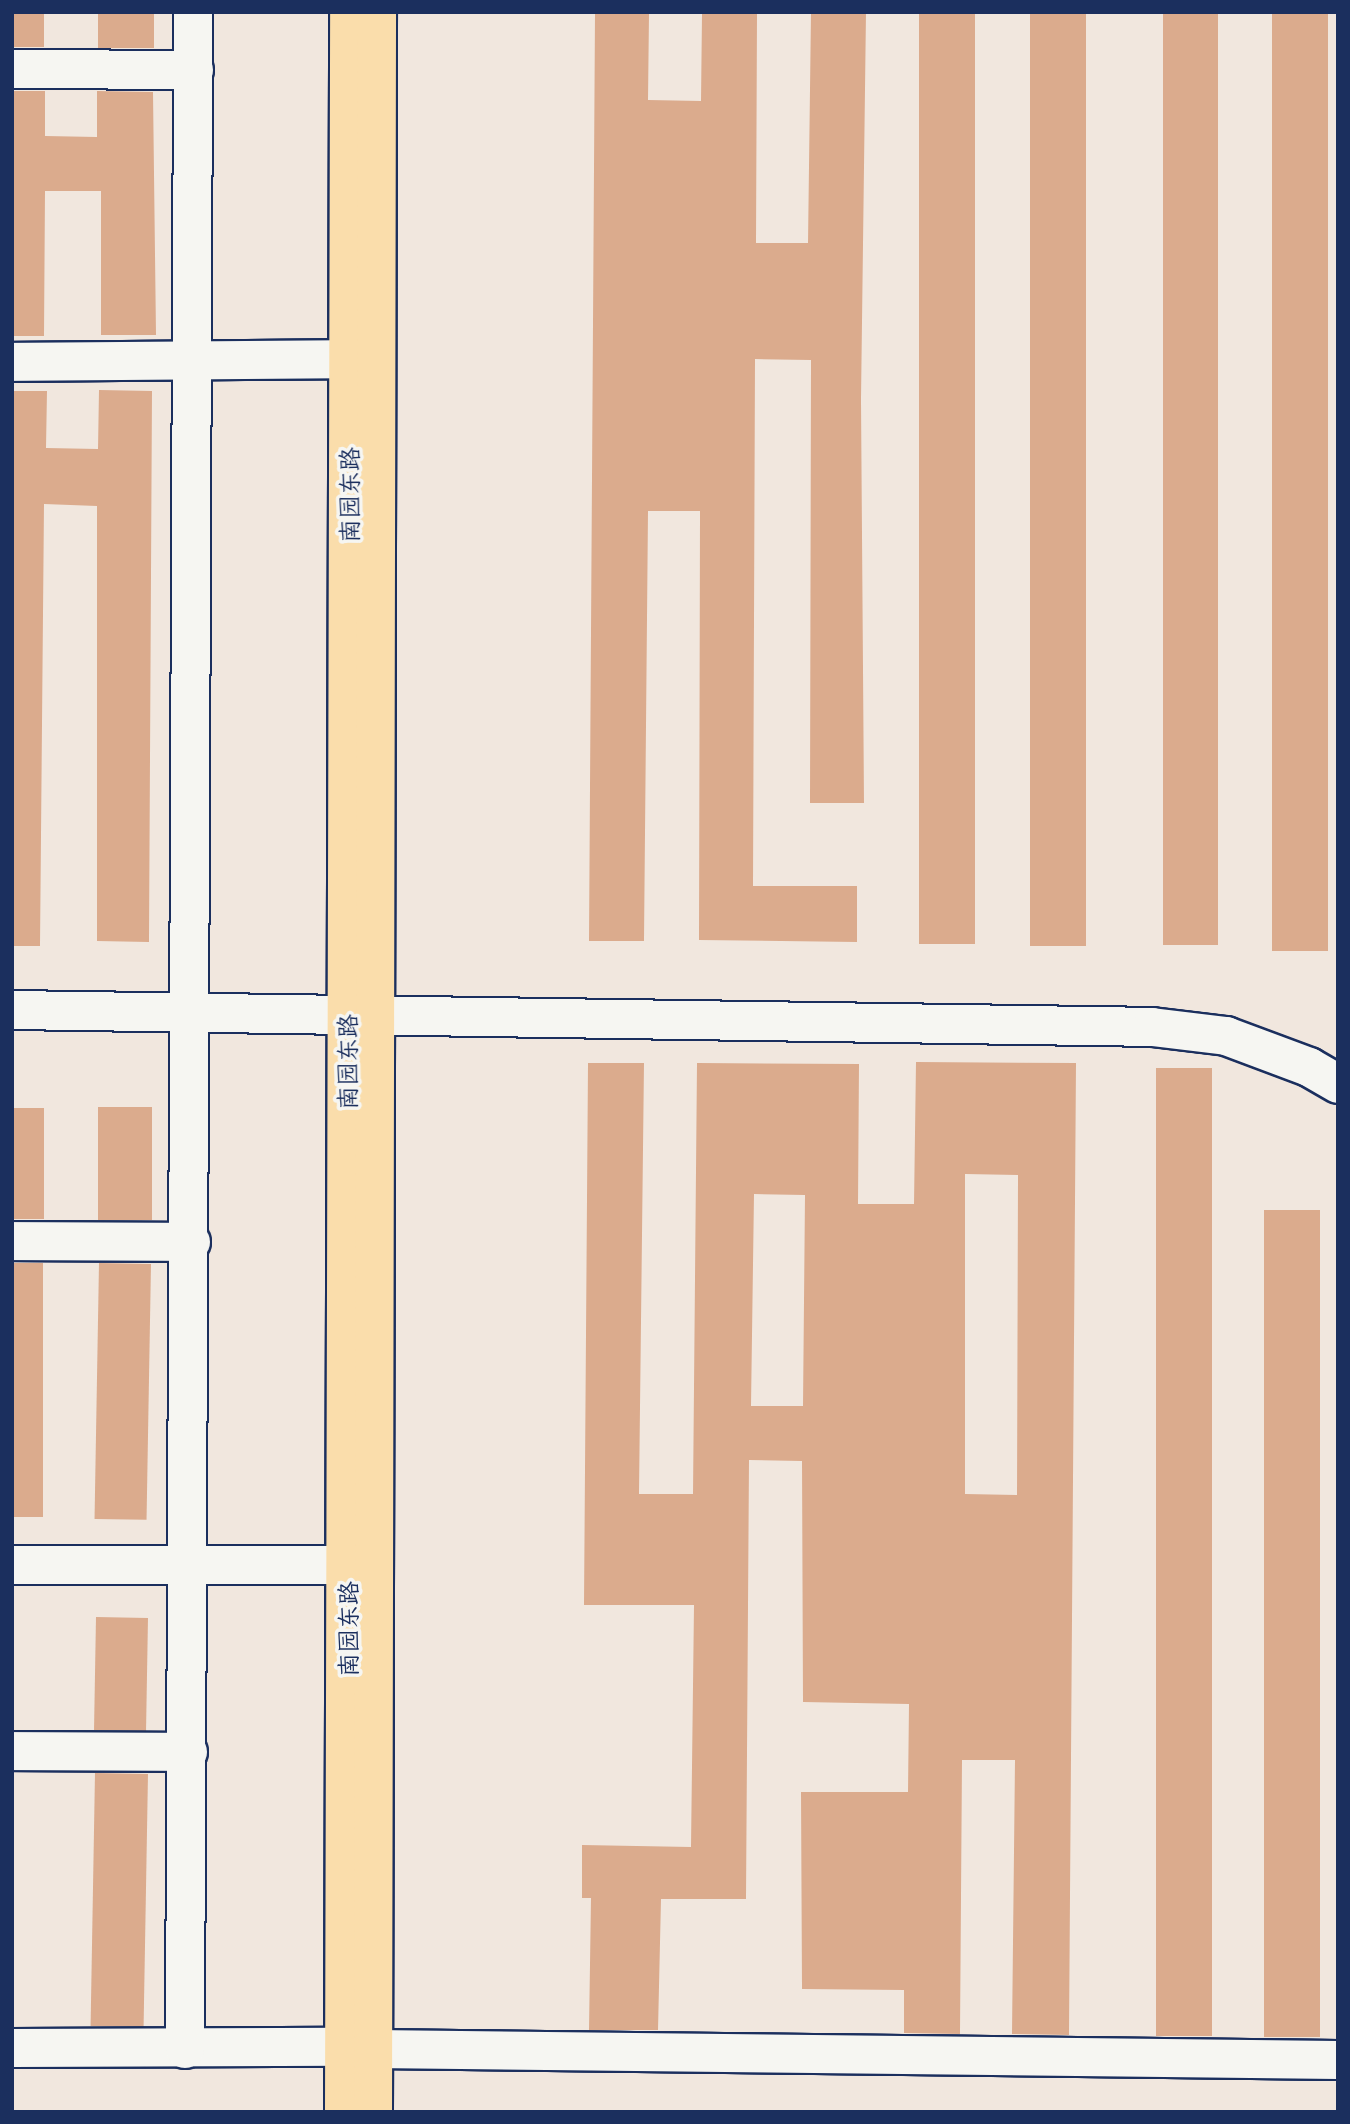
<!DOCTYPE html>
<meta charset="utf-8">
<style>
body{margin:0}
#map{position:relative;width:1350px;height:2124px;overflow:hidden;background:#f1e7de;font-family:"Playpen Sans","LXGW WenKai TC",sans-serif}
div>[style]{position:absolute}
.building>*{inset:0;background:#dbab8d;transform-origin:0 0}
.roads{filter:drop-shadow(2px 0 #1b2f5e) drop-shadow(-2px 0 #1b2f5e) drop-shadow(0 2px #1b2f5e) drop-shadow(0 -2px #1b2f5e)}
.minor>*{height:38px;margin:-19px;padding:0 19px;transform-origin:19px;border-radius:19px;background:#f6f6f2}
.major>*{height:38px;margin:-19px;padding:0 19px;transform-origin:19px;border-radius:19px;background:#faddab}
span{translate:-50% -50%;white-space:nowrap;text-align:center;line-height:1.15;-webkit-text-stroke:7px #f6f6f2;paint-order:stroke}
.street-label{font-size:24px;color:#1b2f5e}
.frame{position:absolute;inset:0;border:14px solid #1b2f5e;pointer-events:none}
</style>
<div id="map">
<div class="building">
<div style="left:12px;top:12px;width:32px;height:35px"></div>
<div style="left:98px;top:12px;width:56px;height:36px"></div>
<div style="clip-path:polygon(811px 12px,866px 12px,861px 400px,864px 803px,810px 803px,811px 360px,755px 359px,753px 886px,857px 886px,857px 942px,699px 940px,700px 511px,648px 511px,644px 941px,589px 941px,595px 13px,649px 14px,648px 100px,701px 101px,702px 14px,757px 14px,756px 243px,808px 243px)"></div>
<div style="left:919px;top:12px;width:56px;height:932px"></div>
<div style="left:1030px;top:12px;width:56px;height:934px"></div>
<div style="left:1163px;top:12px;width:55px;height:933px"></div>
<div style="left:1272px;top:12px;width:56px;height:939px"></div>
<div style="clip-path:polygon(12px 91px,45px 91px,45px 136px,97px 137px,97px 91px,153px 92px,156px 335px,101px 335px,101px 191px,45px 191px,44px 336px,12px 336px)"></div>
<div style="clip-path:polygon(99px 390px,152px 391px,149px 942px,97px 941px,97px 506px,44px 504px,40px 946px,12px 946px,12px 391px,47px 391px,46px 448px,98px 449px)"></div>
<div style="clip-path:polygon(evenodd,916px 1062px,1076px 1063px,1069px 2035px,1012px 2034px,1015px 1760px,962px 1760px,960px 2034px,904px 2033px,904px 1990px,802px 1989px,801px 1792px,908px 1792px,909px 1704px,803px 1702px,802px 1461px,749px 1460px,746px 1899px,661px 1899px,658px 2030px,589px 2030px,591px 1898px,582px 1898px,582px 1845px,691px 1847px,694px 1605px,584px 1605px,588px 1063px,644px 1063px,639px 1494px,693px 1494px,697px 1063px,859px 1064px,858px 1204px,914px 1204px,916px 1062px,965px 1174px,1018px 1175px,1017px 1495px,965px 1494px,965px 1174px,916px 1062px,754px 1194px,805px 1195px,803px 1406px,751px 1406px,754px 1194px)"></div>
<div style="left:1156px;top:1068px;width:56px;height:968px"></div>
<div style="left:98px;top:1107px;width:54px;height:113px"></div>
<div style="left:12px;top:1108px;width:32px;height:111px"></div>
<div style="left:1264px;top:1210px;width:56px;height:827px"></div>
<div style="left:12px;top:1263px;width:31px;height:254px"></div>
<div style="left:99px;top:1263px;width:52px;height:256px;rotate:1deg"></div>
<div style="left:96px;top:1617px;width:52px;height:113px;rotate:1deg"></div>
<div style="left:95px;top:1773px;width:53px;height:253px;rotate:1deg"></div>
</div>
<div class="roads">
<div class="minor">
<div style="left:12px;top:69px;width:182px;rotate:0.3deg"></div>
<div style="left:12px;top:362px;width:338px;rotate:-0.5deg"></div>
<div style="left:12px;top:1010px;width:1140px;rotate:0.85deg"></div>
<div style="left:1152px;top:1027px;width:75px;rotate:6.9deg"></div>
<div style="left:1226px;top:1036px;width:89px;rotate:20.5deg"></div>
<div style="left:1309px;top:1067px;width:34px;rotate:30deg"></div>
<div style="left:12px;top:1241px;width:179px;rotate:0.3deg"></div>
<div style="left:12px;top:1565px;width:336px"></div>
<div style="left:12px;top:1751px;width:176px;rotate:0.3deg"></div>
<div style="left:12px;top:2048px;width:332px;rotate:-0.2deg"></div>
<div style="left:185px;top:2049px;width:2037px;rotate:-89.77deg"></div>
<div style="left:373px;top:2049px;width:965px;rotate:0.65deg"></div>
</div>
<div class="major">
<div style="left:344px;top:2112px;width:2100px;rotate:-89.86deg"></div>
<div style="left:373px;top:2112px;width:2100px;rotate:-89.89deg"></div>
</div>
</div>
<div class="street-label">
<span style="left:349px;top:495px;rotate:-90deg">南园东路</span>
<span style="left:347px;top:1062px;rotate:-90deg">南园东路</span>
<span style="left:348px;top:1629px;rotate:-90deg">南园东路</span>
</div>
<div class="frame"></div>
</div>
